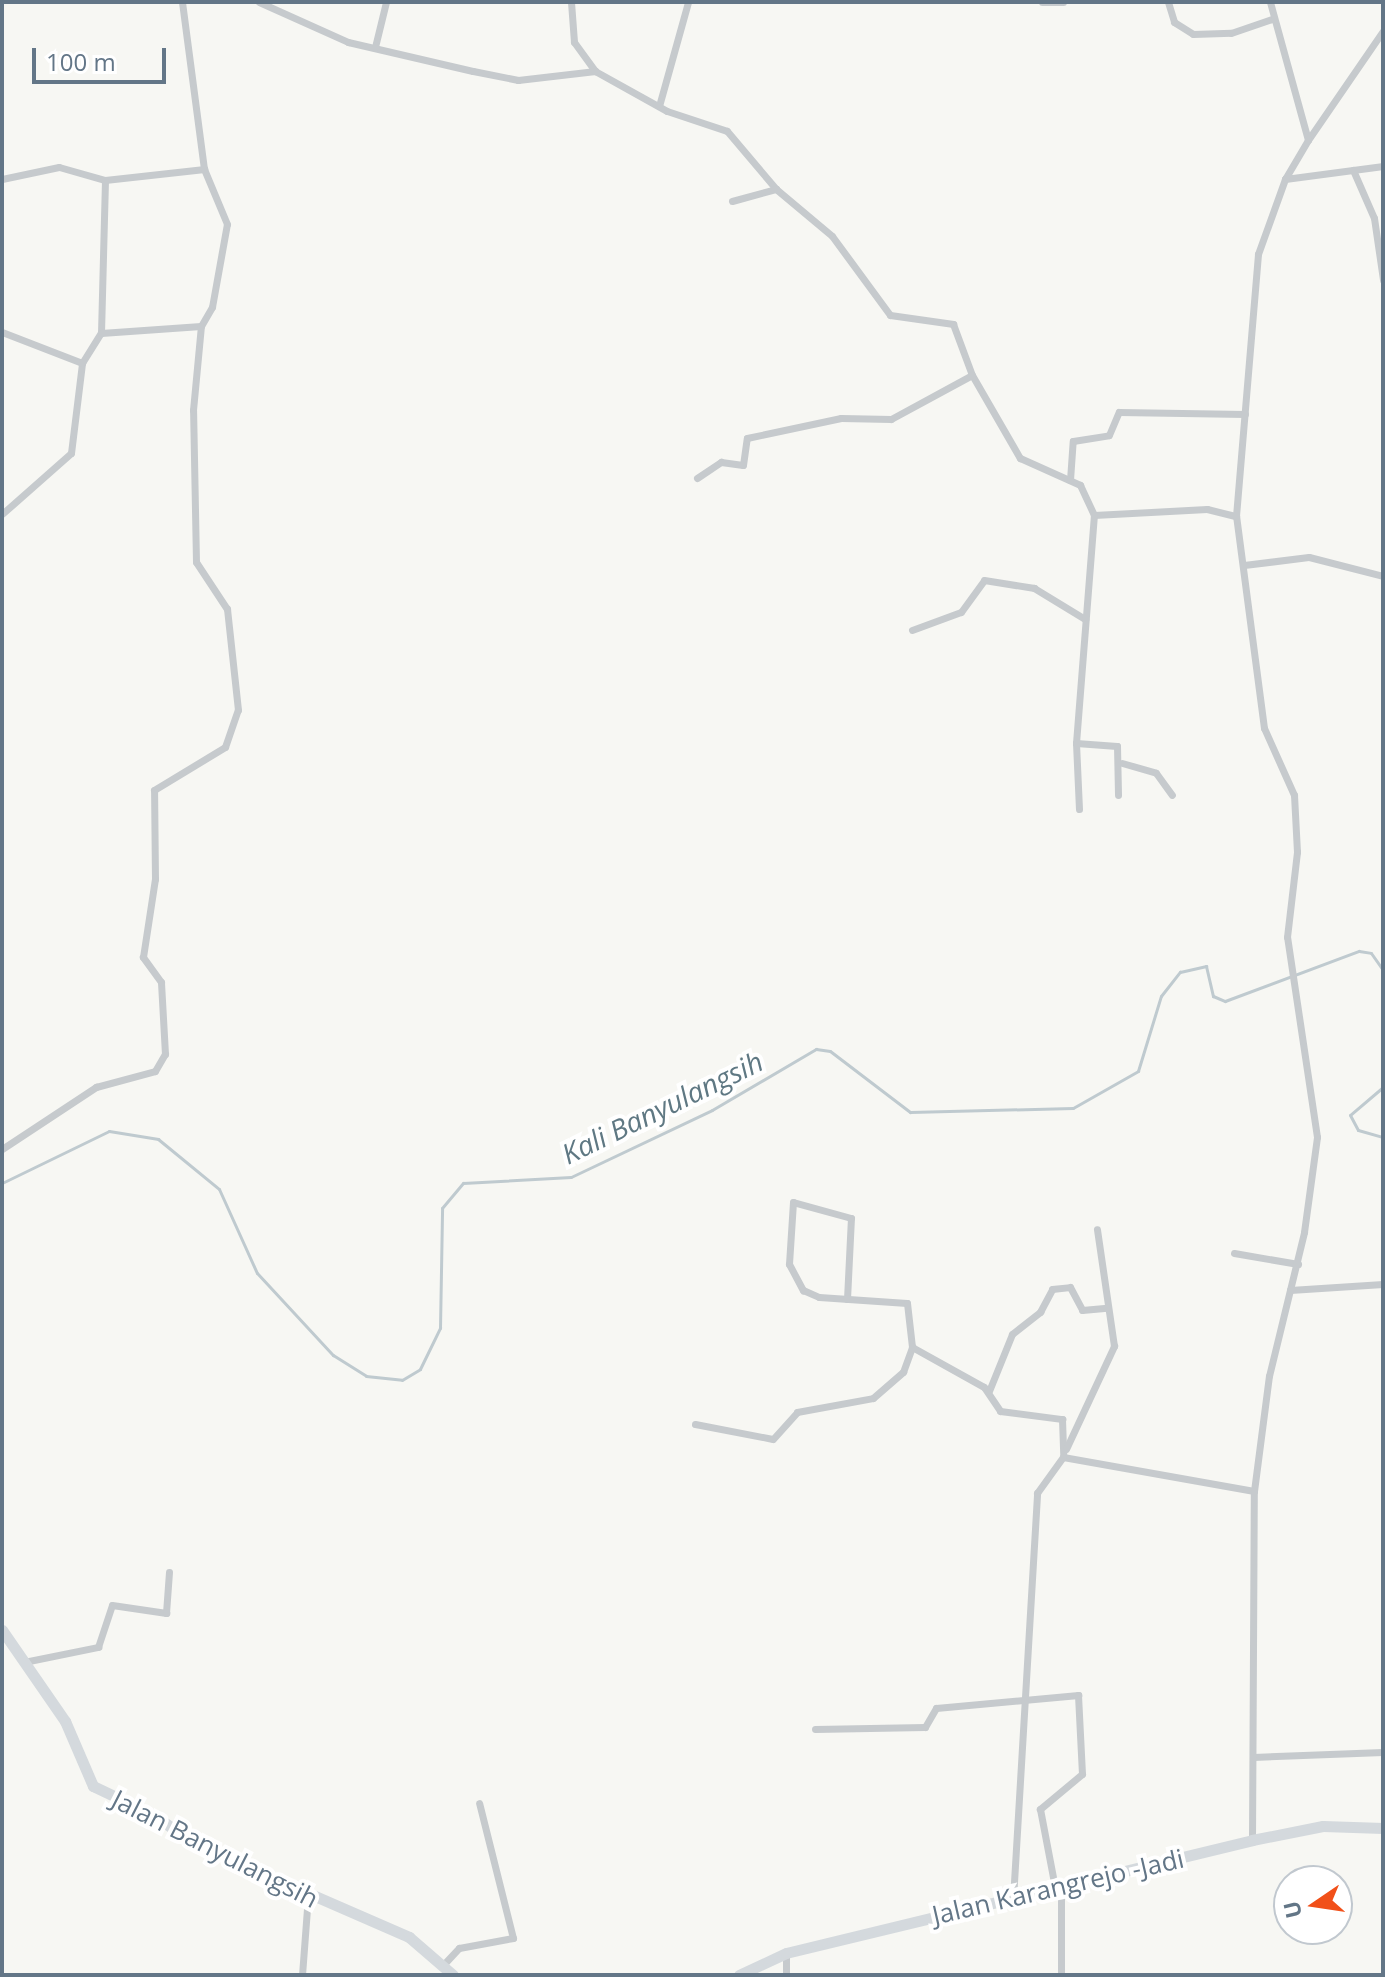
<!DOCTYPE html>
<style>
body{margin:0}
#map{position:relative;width:1385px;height:1977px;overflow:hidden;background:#f7f7f3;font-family:"Open Sans",sans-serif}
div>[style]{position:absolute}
.stream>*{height:3px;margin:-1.5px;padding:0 1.5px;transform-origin:1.5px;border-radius:1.5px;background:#bfcacf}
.street>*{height:7px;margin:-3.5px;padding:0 3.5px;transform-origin:3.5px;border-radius:3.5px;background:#c6cacd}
.secondary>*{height:11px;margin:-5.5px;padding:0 5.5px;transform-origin:5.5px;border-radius:5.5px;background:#d4d9dd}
span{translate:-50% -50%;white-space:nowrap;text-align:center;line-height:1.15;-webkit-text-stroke:8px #fff;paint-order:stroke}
.street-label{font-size:26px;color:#637687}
.water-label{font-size:28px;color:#5f7883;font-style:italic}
.frame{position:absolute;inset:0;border:4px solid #637687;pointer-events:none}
.north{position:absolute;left:1273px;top:1865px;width:80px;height:80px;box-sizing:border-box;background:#fff;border:2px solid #c1c8cf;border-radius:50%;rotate:257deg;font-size:22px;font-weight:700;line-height:32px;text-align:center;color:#637687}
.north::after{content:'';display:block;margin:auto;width:28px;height:36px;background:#f15019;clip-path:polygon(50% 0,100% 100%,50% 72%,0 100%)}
.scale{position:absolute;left:32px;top:48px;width:134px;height:36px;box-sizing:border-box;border:4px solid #637687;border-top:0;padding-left:10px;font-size:24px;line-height:28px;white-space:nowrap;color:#637687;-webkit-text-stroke:6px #fff;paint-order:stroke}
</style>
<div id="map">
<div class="stream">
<div style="left:1383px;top:1087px;width:43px;rotate:139.7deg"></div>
<div style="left:1350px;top:1115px;width:17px;rotate:62deg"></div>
<div style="left:1358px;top:1130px;width:26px;rotate:16deg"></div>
<div style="left:2px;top:1183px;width:119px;rotate:-25.9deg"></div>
<div style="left:109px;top:1131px;width:50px;rotate:9.3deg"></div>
<div style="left:158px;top:1139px;width:79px;rotate:39.3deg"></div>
<div style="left:219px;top:1189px;width:92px;rotate:65.7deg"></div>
<div style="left:257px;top:1273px;width:112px;rotate:47.2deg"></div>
<div style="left:333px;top:1355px;width:39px;rotate:32deg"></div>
<div style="left:366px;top:1376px;width:36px;rotate:6deg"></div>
<div style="left:402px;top:1380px;width:21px;rotate:-31deg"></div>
<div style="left:420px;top:1369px;width:46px;rotate:-64deg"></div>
<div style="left:440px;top:1328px;width:120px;rotate:-89deg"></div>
<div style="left:442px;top:1208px;width:33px;rotate:-50deg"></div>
<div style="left:463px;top:1183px;width:108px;rotate:-3.2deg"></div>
<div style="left:571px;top:1177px;width:156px;rotate:-25.4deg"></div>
<div style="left:712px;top:1110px;width:121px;rotate:-30.4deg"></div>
<div style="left:816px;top:1049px;width:14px;rotate:8deg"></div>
<div style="left:830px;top:1051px;width:101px;rotate:37.3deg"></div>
<div style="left:910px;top:1112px;width:163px;rotate:-1.4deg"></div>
<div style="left:1073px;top:1108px;width:75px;rotate:-29.6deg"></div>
<div style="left:1138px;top:1071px;width:78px;rotate:-73deg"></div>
<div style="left:1161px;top:996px;width:31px;rotate:-52deg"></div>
<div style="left:1180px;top:972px;width:27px;rotate:-13deg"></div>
<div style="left:1206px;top:966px;width:31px;rotate:77deg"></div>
<div style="left:1213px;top:996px;width:13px;rotate:23deg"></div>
<div style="left:1225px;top:1001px;width:143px;rotate:-20.5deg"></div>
<div style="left:1359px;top:951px;width:12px;rotate:9deg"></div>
<div style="left:1371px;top:953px;width:21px;rotate:55deg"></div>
</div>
<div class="street">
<div style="left:259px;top:2px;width:98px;rotate:24.2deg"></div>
<div style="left:348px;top:42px;width:128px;rotate:13.1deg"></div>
<div style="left:473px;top:71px;width:46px;rotate:11.3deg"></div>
<div style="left:518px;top:80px;width:78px;rotate:-6.7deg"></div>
<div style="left:595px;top:71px;width:82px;rotate:29.1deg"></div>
<div style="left:667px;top:111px;width:63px;rotate:18.4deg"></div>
<div style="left:727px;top:131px;width:76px;rotate:49.8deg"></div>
<div style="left:776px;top:189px;width:73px;rotate:40deg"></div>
<div style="left:832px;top:236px;width:98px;rotate:53.7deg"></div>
<div style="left:890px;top:315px;width:64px;rotate:8.1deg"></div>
<div style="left:953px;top:324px;width:54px;rotate:69.6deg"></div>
<div style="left:972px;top:375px;width:96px;rotate:60deg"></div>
<div style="left:1020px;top:458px;width:66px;rotate:24.2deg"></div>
<div style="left:1080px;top:485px;width:33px;rotate:65deg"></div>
<div style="left:1094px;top:515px;width:113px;rotate:-3deg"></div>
<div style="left:1207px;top:509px;width:30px;rotate:14deg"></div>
<div style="left:571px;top:2px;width:40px;rotate:85.7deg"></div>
<div style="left:574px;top:42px;width:36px;rotate:54deg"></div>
<div style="left:1042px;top:2px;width:21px"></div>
<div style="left:1168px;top:2px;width:21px;rotate:73deg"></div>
<div style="left:1174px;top:22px;width:22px;rotate:32deg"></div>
<div style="left:1193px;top:34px;width:38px;rotate:-2deg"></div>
<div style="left:1231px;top:33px;width:43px;rotate:-18.9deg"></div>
<div style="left:375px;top:47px;width:46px;rotate:-76.3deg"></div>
<div style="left:659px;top:106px;width:108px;rotate:-74.4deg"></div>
<div style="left:1308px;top:140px;width:132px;rotate:-55.5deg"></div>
<div style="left:1353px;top:170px;width:52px;rotate:66.4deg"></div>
<div style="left:1374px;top:218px;width:63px;rotate:81.7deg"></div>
<div style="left:2px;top:179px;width:58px;rotate:-11.9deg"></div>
<div style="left:59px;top:167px;width:48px;rotate:15.8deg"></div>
<div style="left:105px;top:180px;width:100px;rotate:-6.3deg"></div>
<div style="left:1285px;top:179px;width:99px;rotate:-7.6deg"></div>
<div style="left:732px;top:201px;width:46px;rotate:-15.3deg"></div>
<div style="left:2px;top:332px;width:86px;rotate:21.2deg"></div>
<div style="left:101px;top:333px;width:153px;rotate:-88.5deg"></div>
<div style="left:697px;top:478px;width:29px;rotate:-34deg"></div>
<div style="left:721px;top:462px;width:22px;rotate:8deg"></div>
<div style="left:743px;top:465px;width:27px;rotate:-82deg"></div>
<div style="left:747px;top:438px;width:96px;rotate:-12deg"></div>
<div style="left:841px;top:418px;width:50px;rotate:1.1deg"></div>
<div style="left:891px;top:419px;width:92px;rotate:-28.5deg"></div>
<div style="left:1070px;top:480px;width:39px;rotate:-86deg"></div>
<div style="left:1073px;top:441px;width:36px;rotate:-9deg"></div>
<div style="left:1109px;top:435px;width:25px;rotate:-67deg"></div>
<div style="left:1119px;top:412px;width:126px;rotate:0.9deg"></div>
<div style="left:2px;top:514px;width:92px;rotate:-41.5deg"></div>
<div style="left:71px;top:453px;width:91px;rotate:-83deg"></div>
<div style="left:82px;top:363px;width:36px;rotate:-58deg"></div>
<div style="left:101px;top:333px;width:100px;rotate:-4deg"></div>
<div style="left:201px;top:326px;width:22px;rotate:-60deg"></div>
<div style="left:212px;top:307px;width:84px;rotate:-79.8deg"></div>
<div style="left:227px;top:224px;width:60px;rotate:-112.7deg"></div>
<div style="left:204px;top:169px;width:168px;rotate:-97.5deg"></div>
<div style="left:1244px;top:565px;width:65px;rotate:-7deg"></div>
<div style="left:1309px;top:557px;width:76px;rotate:14.4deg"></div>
<div style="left:912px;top:630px;width:52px;rotate:-20.2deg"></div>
<div style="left:961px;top:612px;width:39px;rotate:-54deg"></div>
<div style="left:984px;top:580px;width:51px;rotate:9.1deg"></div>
<div style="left:1034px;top:588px;width:60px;rotate:31.3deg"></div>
<div style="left:1076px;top:743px;width:41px;rotate:4.2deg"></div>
<div style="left:1117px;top:746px;width:49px;rotate:88.8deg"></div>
<div style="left:1122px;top:763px;width:35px;rotate:16deg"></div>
<div style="left:1156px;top:773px;width:27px;rotate:54deg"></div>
<div style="left:1079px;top:809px;width:66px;rotate:-92.6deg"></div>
<div style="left:1076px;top:743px;width:229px;rotate:-85.5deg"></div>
<div style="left:2px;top:1149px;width:113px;rotate:-33.4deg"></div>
<div style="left:96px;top:1087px;width:61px;rotate:-15.2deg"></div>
<div style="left:155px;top:1071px;width:20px;rotate:-60deg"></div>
<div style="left:165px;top:1054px;width:72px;rotate:-93.2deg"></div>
<div style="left:161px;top:982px;width:31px;rotate:-126deg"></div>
<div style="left:143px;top:957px;width:79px;rotate:-81.3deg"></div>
<div style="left:155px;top:879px;width:89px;rotate:-90.6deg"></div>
<div style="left:154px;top:790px;width:83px;rotate:-31.2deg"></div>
<div style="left:225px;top:747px;width:39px;rotate:-71deg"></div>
<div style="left:238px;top:710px;width:102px;rotate:-96.2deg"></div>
<div style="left:227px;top:609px;width:56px;rotate:-123.4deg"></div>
<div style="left:196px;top:562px;width:152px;rotate:-91.1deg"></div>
<div style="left:193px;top:410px;width:84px;rotate:-84.6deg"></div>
<div style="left:1234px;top:1253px;width:65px;rotate:9.8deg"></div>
<div style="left:1290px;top:1290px;width:93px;rotate:-3.7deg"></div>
<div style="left:847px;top:1299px;width:81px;rotate:-87.2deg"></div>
<div style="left:851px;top:1218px;width:60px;rotate:-164.6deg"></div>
<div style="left:793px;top:1202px;width:62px;rotate:93.7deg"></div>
<div style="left:789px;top:1264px;width:30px;rotate:62deg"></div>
<div style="left:803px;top:1290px;width:17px;rotate:24deg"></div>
<div style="left:819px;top:1297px;width:88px;rotate:3.9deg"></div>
<div style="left:907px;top:1303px;width:44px;rotate:83.5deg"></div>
<div style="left:989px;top:1391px;width:61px;rotate:-68deg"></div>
<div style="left:1012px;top:1334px;width:36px;rotate:-38deg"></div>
<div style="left:1040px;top:1312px;width:26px;rotate:-62deg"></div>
<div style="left:1052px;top:1289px;width:18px;rotate:-6deg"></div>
<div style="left:1070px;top:1287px;width:26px;rotate:62deg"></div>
<div style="left:1082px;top:1310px;width:25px;rotate:-5deg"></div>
<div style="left:695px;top:1424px;width:79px;rotate:10.9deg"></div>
<div style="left:773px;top:1439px;width:36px;rotate:-48deg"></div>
<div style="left:797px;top:1412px;width:77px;rotate:-10.4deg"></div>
<div style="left:873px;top:1398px;width:40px;rotate:-41deg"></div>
<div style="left:903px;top:1372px;width:27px;rotate:-70deg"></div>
<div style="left:912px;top:1347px;width:82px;rotate:29.1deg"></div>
<div style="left:984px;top:1387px;width:29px;rotate:56deg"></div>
<div style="left:1000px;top:1411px;width:63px;rotate:7.4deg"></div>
<div style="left:1062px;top:1419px;width:38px;rotate:88deg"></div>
<div style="left:1063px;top:1457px;width:194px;rotate:10.1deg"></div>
<div style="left:1066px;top:1449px;width:114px;rotate:-65deg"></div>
<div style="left:1114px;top:1346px;width:118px;rotate:-98.3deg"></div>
<div style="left:24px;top:1662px;width:76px;rotate:-11.5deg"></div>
<div style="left:98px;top:1647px;width:44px;rotate:-71.6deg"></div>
<div style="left:112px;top:1605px;width:55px;rotate:8.4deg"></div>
<div style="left:166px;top:1613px;width:41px;rotate:-85.8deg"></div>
<div style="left:815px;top:1729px;width:110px;rotate:-1deg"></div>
<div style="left:925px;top:1727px;width:22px;rotate:-60deg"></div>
<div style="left:936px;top:1708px;width:143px;rotate:-5.2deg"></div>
<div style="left:1078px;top:1695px;width:79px;rotate:87.1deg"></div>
<div style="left:1082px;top:1774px;width:55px;rotate:140.2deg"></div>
<div style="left:1040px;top:1809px;width:80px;rotate:79.2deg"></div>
<div style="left:1253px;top:1757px;width:130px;rotate:-2.2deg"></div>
<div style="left:1252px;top:1840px;width:349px;rotate:-89.7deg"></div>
<div style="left:1254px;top:1491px;width:116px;rotate:-82.6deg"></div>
<div style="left:1269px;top:1376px;width:148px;rotate:-76.3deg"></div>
<div style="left:1304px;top:1232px;width:96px;rotate:-82.2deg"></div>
<div style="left:1317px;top:1137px;width:202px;rotate:-98.5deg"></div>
<div style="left:1287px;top:937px;width:86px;rotate:-83.3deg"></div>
<div style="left:1297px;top:852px;width:57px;rotate:-93deg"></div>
<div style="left:1294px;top:795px;width:73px;rotate:-114.1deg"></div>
<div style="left:1264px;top:728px;width:214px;rotate:-97.5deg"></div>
<div style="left:1236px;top:516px;width:263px;rotate:-85.2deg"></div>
<div style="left:1258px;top:254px;width:80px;rotate:-70.2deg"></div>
<div style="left:1285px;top:179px;width:45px;rotate:-59.5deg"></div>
<div style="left:1308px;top:140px;width:143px;rotate:-105.4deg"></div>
<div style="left:1013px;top:1899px;width:407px;rotate:-86.6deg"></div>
<div style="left:1037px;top:1493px;width:44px;rotate:-54.2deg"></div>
<div style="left:786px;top:1953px;width:22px;rotate:90deg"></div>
<div style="left:444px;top:1964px;width:22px;rotate:-47deg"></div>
<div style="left:459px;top:1948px;width:55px;rotate:-10.5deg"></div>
<div style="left:513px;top:1938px;width:139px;rotate:-104.1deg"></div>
<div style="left:302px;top:1975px;width:79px;rotate:-85.7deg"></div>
<div style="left:1061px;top:1975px;width:86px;rotate:-90deg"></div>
</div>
<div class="secondary">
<div style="left:2px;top:1630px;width:111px;rotate:55.3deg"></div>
<div style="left:65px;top:1721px;width:71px;rotate:66.7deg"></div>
<div style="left:93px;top:1786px;width:68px;rotate:25.4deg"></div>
<div style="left:154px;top:1815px;width:48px;rotate:35.7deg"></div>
<div style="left:193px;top:1843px;width:236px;rotate:23.5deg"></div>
<div style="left:409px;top:1937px;width:58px;rotate:40.8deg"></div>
<div style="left:739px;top:1975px;width:52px;rotate:-25.1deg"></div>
<div style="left:786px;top:1953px;width:480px;rotate:-13.6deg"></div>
<div style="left:1252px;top:1840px;width:72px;rotate:-11.2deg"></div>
<div style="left:1323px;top:1826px;width:60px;rotate:1.9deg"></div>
</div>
<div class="street-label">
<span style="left:215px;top:1849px;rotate:27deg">Jalan Banyulangsih</span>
<span style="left:1058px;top:1887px;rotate:-13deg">Jalan Karangrejo -Jadi</span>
</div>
<div class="water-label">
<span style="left:662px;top:1107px;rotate:-26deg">Kali Banyulangsih</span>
</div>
<div class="frame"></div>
<div class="north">U</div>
<div class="scale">100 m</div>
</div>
